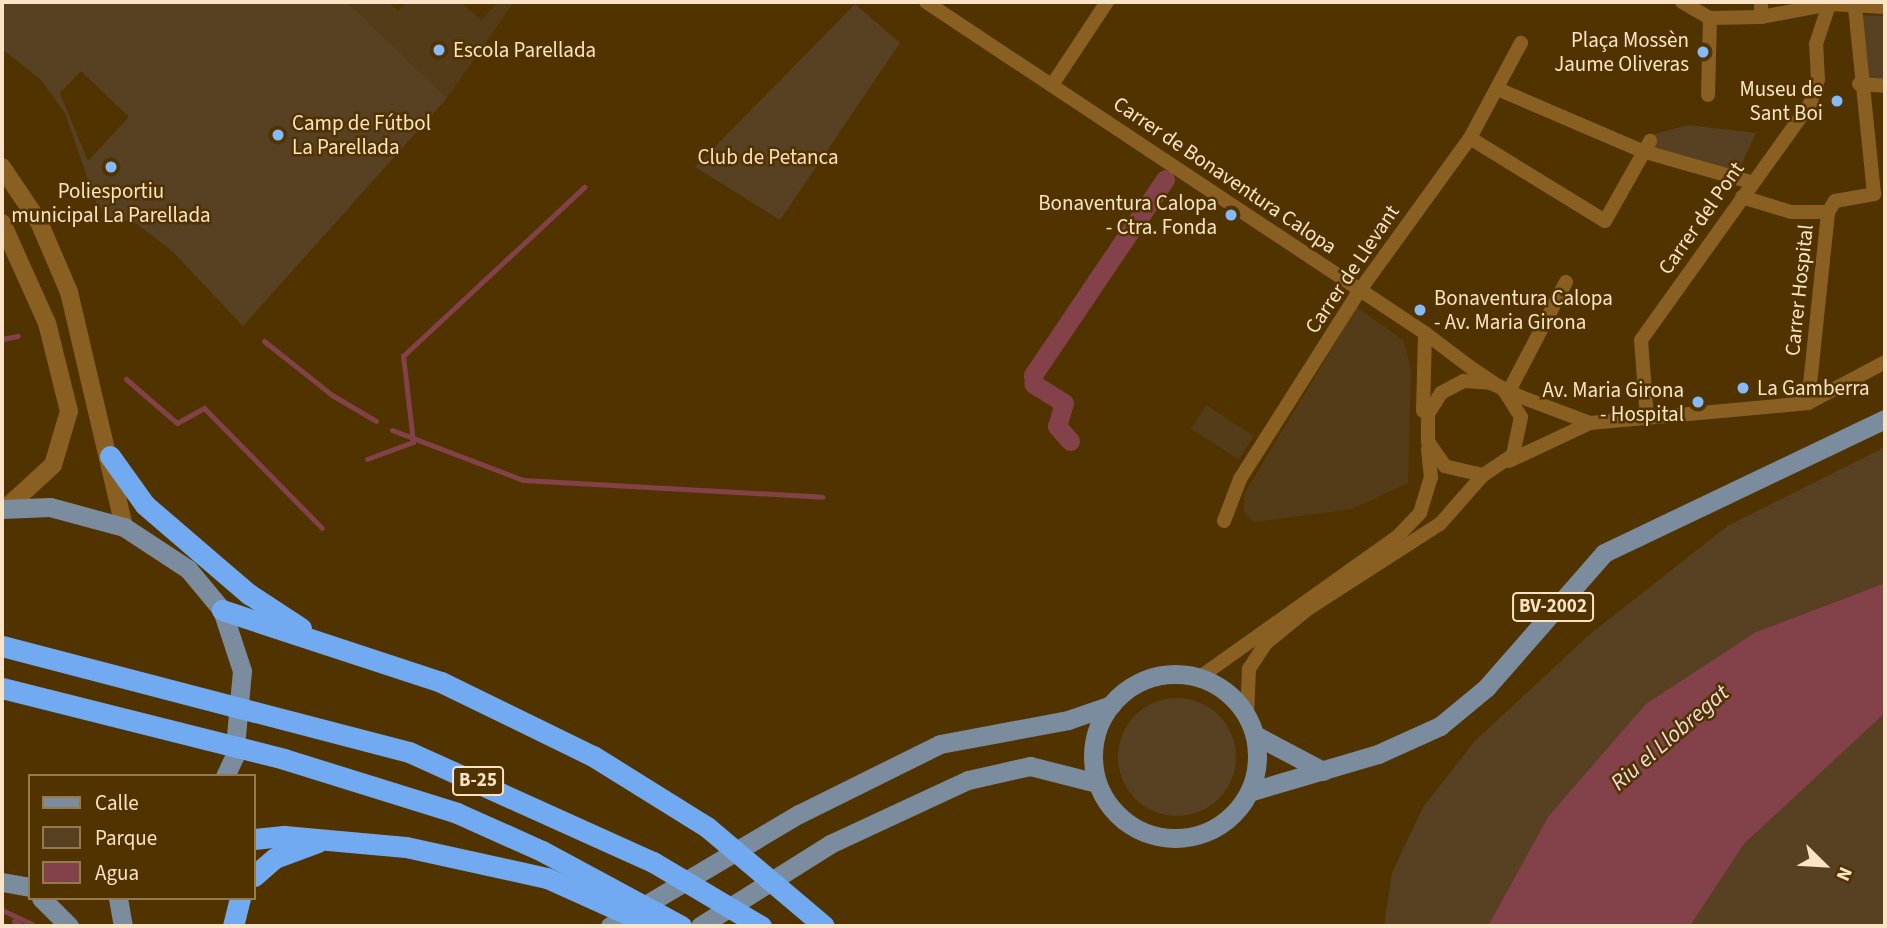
<!DOCTYPE html>
<meta charset="utf-8">
<style>
body{margin:0}
#map{position:relative;width:1887px;height:928px;overflow:hidden;background:#513300;font-family:"Source Sans 3",sans-serif}
div>[style]{position:absolute}
.built>*{inset:0;background:#553c18;transform-origin:0 0}
.green>*{inset:0;background:#574122}
.round{border-radius:50%}
.water>*{inset:0;background:#83424a}
.stream>*{height:5px;margin:-2.5px;padding:0 2.5px;transform-origin:2.5px;border-radius:2.5px;background:#83424a}
.canal>*{height:19px;margin:-9.5px;padding:0 9.5px;transform-origin:9.5px;border-radius:9.5px;background:#83424a}
.minor>*{height:14px;margin:-7px;padding:0 7px;transform-origin:7px;border-radius:7px;background:#896022}
.tertiary>*{height:18px;margin:-9px;padding:0 9px;transform-origin:9px;border-radius:9px;background:#896022}
.primary>*{height:19px;margin:-9.5px;padding:0 9.5px;transform-origin:9.5px;border-radius:9.5px;background:#7b8c9e}
.primary>.ring{margin:-9.5px;padding:0;box-sizing:content-box;background:none;border:19px solid #7b8c9e;border-radius:50%}
.motorway>*{height:21px;margin:-10.5px;padding:0 10.5px;transform-origin:10.5px;border-radius:10.5px;background:#71aaf0}
.dots>*{width:19px;height:19px;translate:-50% -50%;box-sizing:border-box;border:4px solid #513300;border-radius:50%}
span{translate:-50% -50%;white-space:nowrap;text-align:center;line-height:1.15;-webkit-text-stroke:5px #513300;paint-order:stroke}
.shield-label span{padding:2px 5px;background:#513300;border:2px solid;border-radius:5px;-webkit-text-stroke-width:0}
.shield-label{font-size:19px;color:#fae3c6;font-weight:700}
.poi-label{font-size:21px;color:#fae3c6}
.right{translate:-100% -50%;text-align:right}
.left{translate:0 -50%;text-align:left}
.park-label{font-size:21px;color:#f8e0c2}
.street-label{font-size:21px;color:#fae3c6}
.water-label{font-size:23px;color:#f1dcdd;font-style:italic}
.frame{position:absolute;inset:0;border:4px solid #fae3c6;pointer-events:none}
.legend{position:absolute;left:28px;top:774px;width:228px;height:126px;box-sizing:border-box;background:#513300;border:2px solid #95794f;margin:0;padding:9px 12px;list-style:none;font-size:21px;color:#fae3c6}
.legend li{display:flex;align-items:center;gap:14px;height:35px}
.legend b{width:35px;border:2px solid #95794f}
.north{position:absolute;left:1789px;top:830px;width:70px;height:70px;-webkit-text-stroke:5px #513300;paint-order:stroke;rotate:114deg;font-size:19px;font-weight:700;line-height:28px;text-align:center;color:#fae3c6}
.north::after{content:'';display:block;margin:auto;width:24px;height:32px;background:#fae3c6;clip-path:polygon(50% 0,100% 100%,50% 72%,0 100%)}
</style>
<div id="map">
<div class="built">
<div style="clip-path:polygon(347px 2px,388px 2px,398px 11px,407px 2px,461px 2px,481px 20px,498px 2px,514px 2px,447px 98px)"></div>
<div style="clip-path:polygon(1357px 307px,1404px 341px,1411px 371px,1408px 483px,1352px 509px,1254px 522px,1244px 513px,1244px 494px)"></div>
<div style="left:1206px;top:405px;width:57px;height:28px;rotate:33deg"></div>
</div>
<div class="green">
<div style="clip-path:polygon(evenodd,2px 2px,347px 2px,447px 98px,243px 326px,172px 251px,137px 224px,119px 218px,122px 225px,107px 216px,96px 203px,65px 113px,41px 80px,2px 49px,2px 2px,81px 71px,129px 117px,88px 161px,60px 93px,81px 71px)"></div>
<div style="clip-path:polygon(855px 4px,900px 43px,780px 220px,695px 167px)"></div>
<div style="clip-path:polygon(1859px 15px,1885px 16px,1885px 80px,1863px 78px)"></div>
<div style="clip-path:polygon(1687px 125px,1756px 133px,1738px 172px,1653px 148px,1648px 136px)"></div>
<div style="clip-path:polygon(1885px 447px,1885px 583px,1756px 632px,1548px 817px,1488px 926px,1384px 926px,1392px 873px,1423px 807px,1475px 741px,1590px 634px,1729px 525px)"></div>
<div class="round" style="left:1118px;top:698px;width:118px;height:118px"></div>
<div style="clip-path:polygon(1885px 713px,1885px 926px,1690px 926px,1744px 844px)"></div>
</div>
<div class="water">
<div style="clip-path:polygon(1885px 583px,1885px 713px,1744px 844px,1690px 926px,1488px 926px,1548px 817px,1646px 704px,1756px 632px)"></div>
</div>
<div class="stream">
<div style="left:2px;top:339px;width:16px;rotate:-11deg"></div>
<div style="left:264px;top:341px;width:87px;rotate:38.5deg"></div>
<div style="left:332px;top:395px;width:51px;rotate:30.6deg"></div>
<div style="left:126px;top:379px;width:67px;rotate:40.8deg"></div>
<div style="left:177px;top:423px;width:31px;rotate:-29deg"></div>
<div style="left:204px;top:408px;width:168px;rotate:45.5deg"></div>
<div style="left:392px;top:430px;width:140px;rotate:20.9deg"></div>
<div style="left:523px;top:480px;width:300px;rotate:3.2deg"></div>
<div style="left:367px;top:459px;width:49px;rotate:-20.3deg"></div>
<div style="left:413px;top:442px;width:87px;rotate:-96.6deg"></div>
<div style="left:403px;top:356px;width:248px;rotate:-43deg"></div>
<div style="left:2px;top:910px;width:33px;rotate:25deg"></div>
<div style="left:14px;top:921px;width:10px;rotate:29deg"></div>
</div>
<div class="canal">
<div style="left:1070px;top:441px;width:20px;rotate:-131deg"></div>
<div style="left:1057px;top:426px;width:24px;rotate:-73deg"></div>
<div style="left:1064px;top:403px;width:36px;rotate:-148deg"></div>
<div style="left:1034px;top:384px;width:9px;rotate:-96deg"></div>
<div style="left:1033px;top:375px;width:236px;rotate:-56deg"></div>
</div>
<div class="minor">
<div style="left:926px;top:2px;width:599px;rotate:33.56deg"></div>
<div style="left:1425px;top:333px;width:56px;rotate:37.1deg"></div>
<div style="left:1470px;top:367px;width:34px;rotate:34deg"></div>
<div style="left:1498px;top:386px;width:7px;rotate:34deg"></div>
<div style="left:1504px;top:390px;width:32px;rotate:58deg"></div>
<div style="left:1521px;top:417px;width:39px;rotate:102deg"></div>
<div style="left:1513px;top:455px;width:36px;rotate:146deg"></div>
<div style="left:1483px;top:475px;width:39px;rotate:-167deg"></div>
<div style="left:1445px;top:466px;width:29px;rotate:-125deg"></div>
<div style="left:1428px;top:442px;width:28px;rotate:-90deg"></div>
<div style="left:1428px;top:414px;width:25px;rotate:-58deg"></div>
<div style="left:1441px;top:393px;width:26px;rotate:-28deg"></div>
<div style="left:1464px;top:381px;width:26px;rotate:4deg"></div>
<div style="left:1490px;top:383px;width:9px;rotate:21deg"></div>
<div style="left:1498px;top:386px;width:12px;rotate:24deg"></div>
<div style="left:1509px;top:391px;width:13px;rotate:27deg"></div>
<div style="left:1521px;top:397px;width:74px;rotate:20.6deg"></div>
<div style="left:1682px;top:2px;width:32px;rotate:30deg"></div>
<div style="left:1710px;top:18px;width:51px;rotate:-1.1deg"></div>
<div style="left:1761px;top:17px;width:70px;rotate:-10.7deg"></div>
<div style="left:1830px;top:4px;width:55px;rotate:3.1deg"></div>
<div style="left:1761px;top:17px;width:15px;rotate:-90deg"></div>
<div style="left:1859px;top:84px;width:26px;rotate:4deg"></div>
<div style="left:1052px;top:85px;width:100px;rotate:-56.5deg"></div>
<div style="left:1500px;top:90px;width:155px;rotate:23.2deg"></div>
<div style="left:1642px;top:151px;width:113px;rotate:15.9deg"></div>
<div style="left:1708px;top:95px;width:77px;rotate:-88.5deg"></div>
<div style="left:1470px;top:138px;width:158px;rotate:31.6deg"></div>
<div style="left:1605px;top:221px;width:92px;rotate:-60.6deg"></div>
<div style="left:1742px;top:197px;width:51px;rotate:17deg"></div>
<div style="left:1791px;top:212px;width:37px"></div>
<div style="left:1509px;top:391px;width:123px;rotate:-62.4deg"></div>
<div style="left:1808px;top:403px;width:192px;rotate:-84deg"></div>
<div style="left:1828px;top:212px;width:13px;rotate:-58deg"></div>
<div style="left:1835px;top:201px;width:40px;rotate:-10deg"></div>
<div style="left:1874px;top:194px;width:189px;rotate:-95.8deg"></div>
<div style="left:1423px;top:411px;width:78px;rotate:-88.5deg"></div>
<div style="left:1647px;top:418px;width:78px;rotate:-94.4deg"></div>
<div style="left:1641px;top:340px;width:290px;rotate:-54.4deg"></div>
<div style="left:1810px;top:104px;width:25px;rotate:-72deg"></div>
<div style="left:1818px;top:80px;width:36px;rotate:-93deg"></div>
<div style="left:1816px;top:44px;width:44px;rotate:-71.6deg"></div>
<div style="left:1509px;top:461px;width:89px;rotate:-25.1deg"></div>
<div style="left:1590px;top:423px;width:219px;rotate:-5.2deg"></div>
<div style="left:1808px;top:403px;width:87px;rotate:-28deg"></div>
<div style="left:1224px;top:521px;width:45px;rotate:-69.1deg"></div>
<div style="left:1240px;top:479px;width:224px;rotate:-57.6deg"></div>
<div style="left:1360px;top:290px;width:188px;rotate:-54.1deg"></div>
<div style="left:1470px;top:138px;width:108px;rotate:-61.8deg"></div>
<div style="left:1200px;top:677px;width:242px;rotate:-35.4deg"></div>
<div style="left:1397px;top:537px;width:33px;rotate:-46deg"></div>
<div style="left:1420px;top:513px;width:37px;rotate:-73deg"></div>
<div style="left:1431px;top:478px;width:29px;rotate:-96deg"></div>
<div style="left:1247px;top:716px;width:47px;rotate:-87.6deg"></div>
<div style="left:1249px;top:669px;width:30px;rotate:-57deg"></div>
<div style="left:1265px;top:644px;width:57px;rotate:-39.3deg"></div>
<div style="left:1309px;top:608px;width:156px;rotate:-32.7deg"></div>
<div style="left:1440px;top:524px;width:65px;rotate:-48.7deg"></div>
</div>
<div class="tertiary">
<div style="left:2px;top:167px;width:66px;rotate:56.1deg"></div>
<div style="left:39px;top:222px;width:76px;rotate:66.8deg"></div>
<div style="left:69px;top:292px;width:241px;rotate:76.8deg"></div>
<div style="left:2px;top:223px;width:110px;rotate:65.8deg"></div>
<div style="left:47px;top:323px;width:91px;rotate:76deg"></div>
<div style="left:69px;top:411px;width:56px;rotate:106.5deg"></div>
<div style="left:53px;top:465px;width:64px;rotate:137.5deg"></div>
</div>
<div class="primary">
<div style="left:2px;top:509px;width:48px;rotate:-2.4deg"></div>
<div style="left:50px;top:507px;width:77px;rotate:15.1deg"></div>
<div style="left:124px;top:527px;width:77px;rotate:33.3deg"></div>
<div style="left:188px;top:569px;width:53px;rotate:50.3deg"></div>
<div style="left:222px;top:610px;width:64px;rotate:71.8deg"></div>
<div style="left:242px;top:671px;width:86px;rotate:95.3deg"></div>
<div style="left:234px;top:757px;width:21px;rotate:115deg"></div>
<div class="ring" style="left:1093px;top:674px;width:145px;height:145px"></div>
<div style="left:1255px;top:735px;width:77px;rotate:27.9deg"></div>
<div style="left:1249px;top:792px;width:134px;rotate:-16.4deg"></div>
<div style="left:1378px;top:754px;width:68px;rotate:-24.3deg"></div>
<div style="left:1440px;top:726px;width:60px;rotate:-39.6deg"></div>
<div style="left:1486px;top:688px;width:179px;rotate:-48.8deg"></div>
<div style="left:1604px;top:553px;width:311px;rotate:-25.5deg"></div>
<div style="left:2px;top:882px;width:28px;rotate:10deg"></div>
<div style="left:41px;top:898px;width:40px;rotate:45deg"></div>
<div style="left:118px;top:898px;width:28px;rotate:80deg"></div>
<div style="left:610px;top:926px;width:220px;rotate:-30.7deg"></div>
<div style="left:799px;top:814px;width:157px;rotate:-26.4deg"></div>
<div style="left:940px;top:744px;width:130px;rotate:-10.6deg"></div>
<div style="left:1068px;top:720px;width:46px;rotate:-19.2deg"></div>
<div style="left:700px;top:926px;width:154px;rotate:-32.2deg"></div>
<div style="left:830px;top:844px;width:152px;rotate:-24.9deg"></div>
<div style="left:968px;top:780px;width:64px;rotate:-12.7deg"></div>
<div style="left:1030px;top:766px;width:69px;rotate:14.2deg"></div>
</div>
<div class="motorway">
<div style="left:110px;top:456px;width:60px;rotate:54.5deg"></div>
<div style="left:145px;top:505px;width:137px;rotate:40.6deg"></div>
<div style="left:249px;top:594px;width:62px;rotate:33.2deg"></div>
<div style="left:222px;top:610px;width:231px;rotate:18.2deg"></div>
<div style="left:441px;top:682px;width:169px;rotate:26deg"></div>
<div style="left:593px;top:756px;width:134px;rotate:31.9deg"></div>
<div style="left:707px;top:827px;width:153px;rotate:40.2deg"></div>
<div style="left:2px;top:646px;width:421px;rotate:14.6deg"></div>
<div style="left:409px;top:752px;width:268px;rotate:24.3deg"></div>
<div style="left:653px;top:862px;width:126px;rotate:30.7deg"></div>
<div style="left:2px;top:688px;width:291px;rotate:14.1deg"></div>
<div style="left:284px;top:759px;width:181px;rotate:17.3deg"></div>
<div style="left:457px;top:813px;width:93px;rotate:24.1deg"></div>
<div style="left:542px;top:851px;width:158px;rotate:28.3deg"></div>
<div style="left:254px;top:839px;width:30px;rotate:-6deg"></div>
<div style="left:284px;top:836px;width:122px;rotate:5.2deg"></div>
<div style="left:406px;top:847px;width:144px;rotate:12.4deg"></div>
<div style="left:547px;top:878px;width:117px;rotate:24.2deg"></div>
<div style="left:254px;top:876px;width:28px;rotate:-41deg"></div>
<div style="left:275px;top:858px;width:46px;rotate:-20.4deg"></div>
<div style="left:233px;top:926px;width:29px;rotate:-76deg"></div>
</div>
<div class="dots">
<div style="left:439px;top:50px;background:#86bbfb"></div>
<div style="left:1703px;top:52px;background:#86bbfb"></div>
<div style="left:1837px;top:101px;background:#86bbfb"></div>
<div style="left:278px;top:135px;background:#86bbfb"></div>
<div style="left:111px;top:167px;background:#86bbfb"></div>
<div style="left:1231px;top:215px;background:#86bbfb"></div>
<div style="left:1420px;top:310px;background:#86bbfb"></div>
<div style="left:1743px;top:388px;background:#86bbfb"></div>
<div style="left:1698px;top:402px;background:#86bbfb"></div>
</div>
<div class="shield-label">
<span style="left:1553px;top:607px">BV-2002</span>
<span style="left:478px;top:781px">B-25</span>
</div>
<div class="poi-label">
<span class="right" style="left:1689px;top:52px">Plaça Mossèn<br>Jaume Oliveras</span>
<span class="left" style="left:453px;top:50px">Escola Parellada</span>
<span class="right" style="left:1823px;top:101px">Museu de<br>Sant Boi</span>
<span class="left" style="left:292px;top:135px">Camp de Fútbol<br>La Parellada</span>
<span style="left:111px;top:203px">Poliesportiu<br>municipal La Parellada</span>
<span class="right" style="left:1217px;top:215px">Bonaventura Calopa<br>- Ctra. Fonda</span>
<span class="left" style="left:1434px;top:310px">Bonaventura Calopa<br>- Av. Maria Girona</span>
<span class="left" style="left:1757px;top:388px">La Gamberra</span>
<span class="right" style="left:1684px;top:402px">Av. Maria Girona<br>- Hospital</span>
</div>
<div class="park-label">
<span style="left:768px;top:157px">Club de Petanca</span>
</div>
<div class="street-label">
<span style="left:1225px;top:175px;rotate:34deg">Carrer de Bonaventura Calopa</span>
<span style="left:1701px;top:218px;rotate:-55deg">Carrer del Pont</span>
<span style="left:1352px;top:269px;rotate:-56deg">Carrer de Llevant</span>
<span style="left:1799px;top:290px;rotate:-84deg">Carrer Hospital</span>
</div>
<div class="water-label">
<span style="left:1670px;top:738px;rotate:-41deg">Riu el Llobregat</span>
</div>
<div class="frame"></div>
<ul class="legend">
<li><b style="height:9px;background:#7b8c9e"></b>Calle</li>
<li><b style="height:19px;background:#574122"></b>Parque</li>
<li><b style="height:19px;background:#83424a"></b>Agua</li>
</ul>
<div class="north">N</div>
</div>
